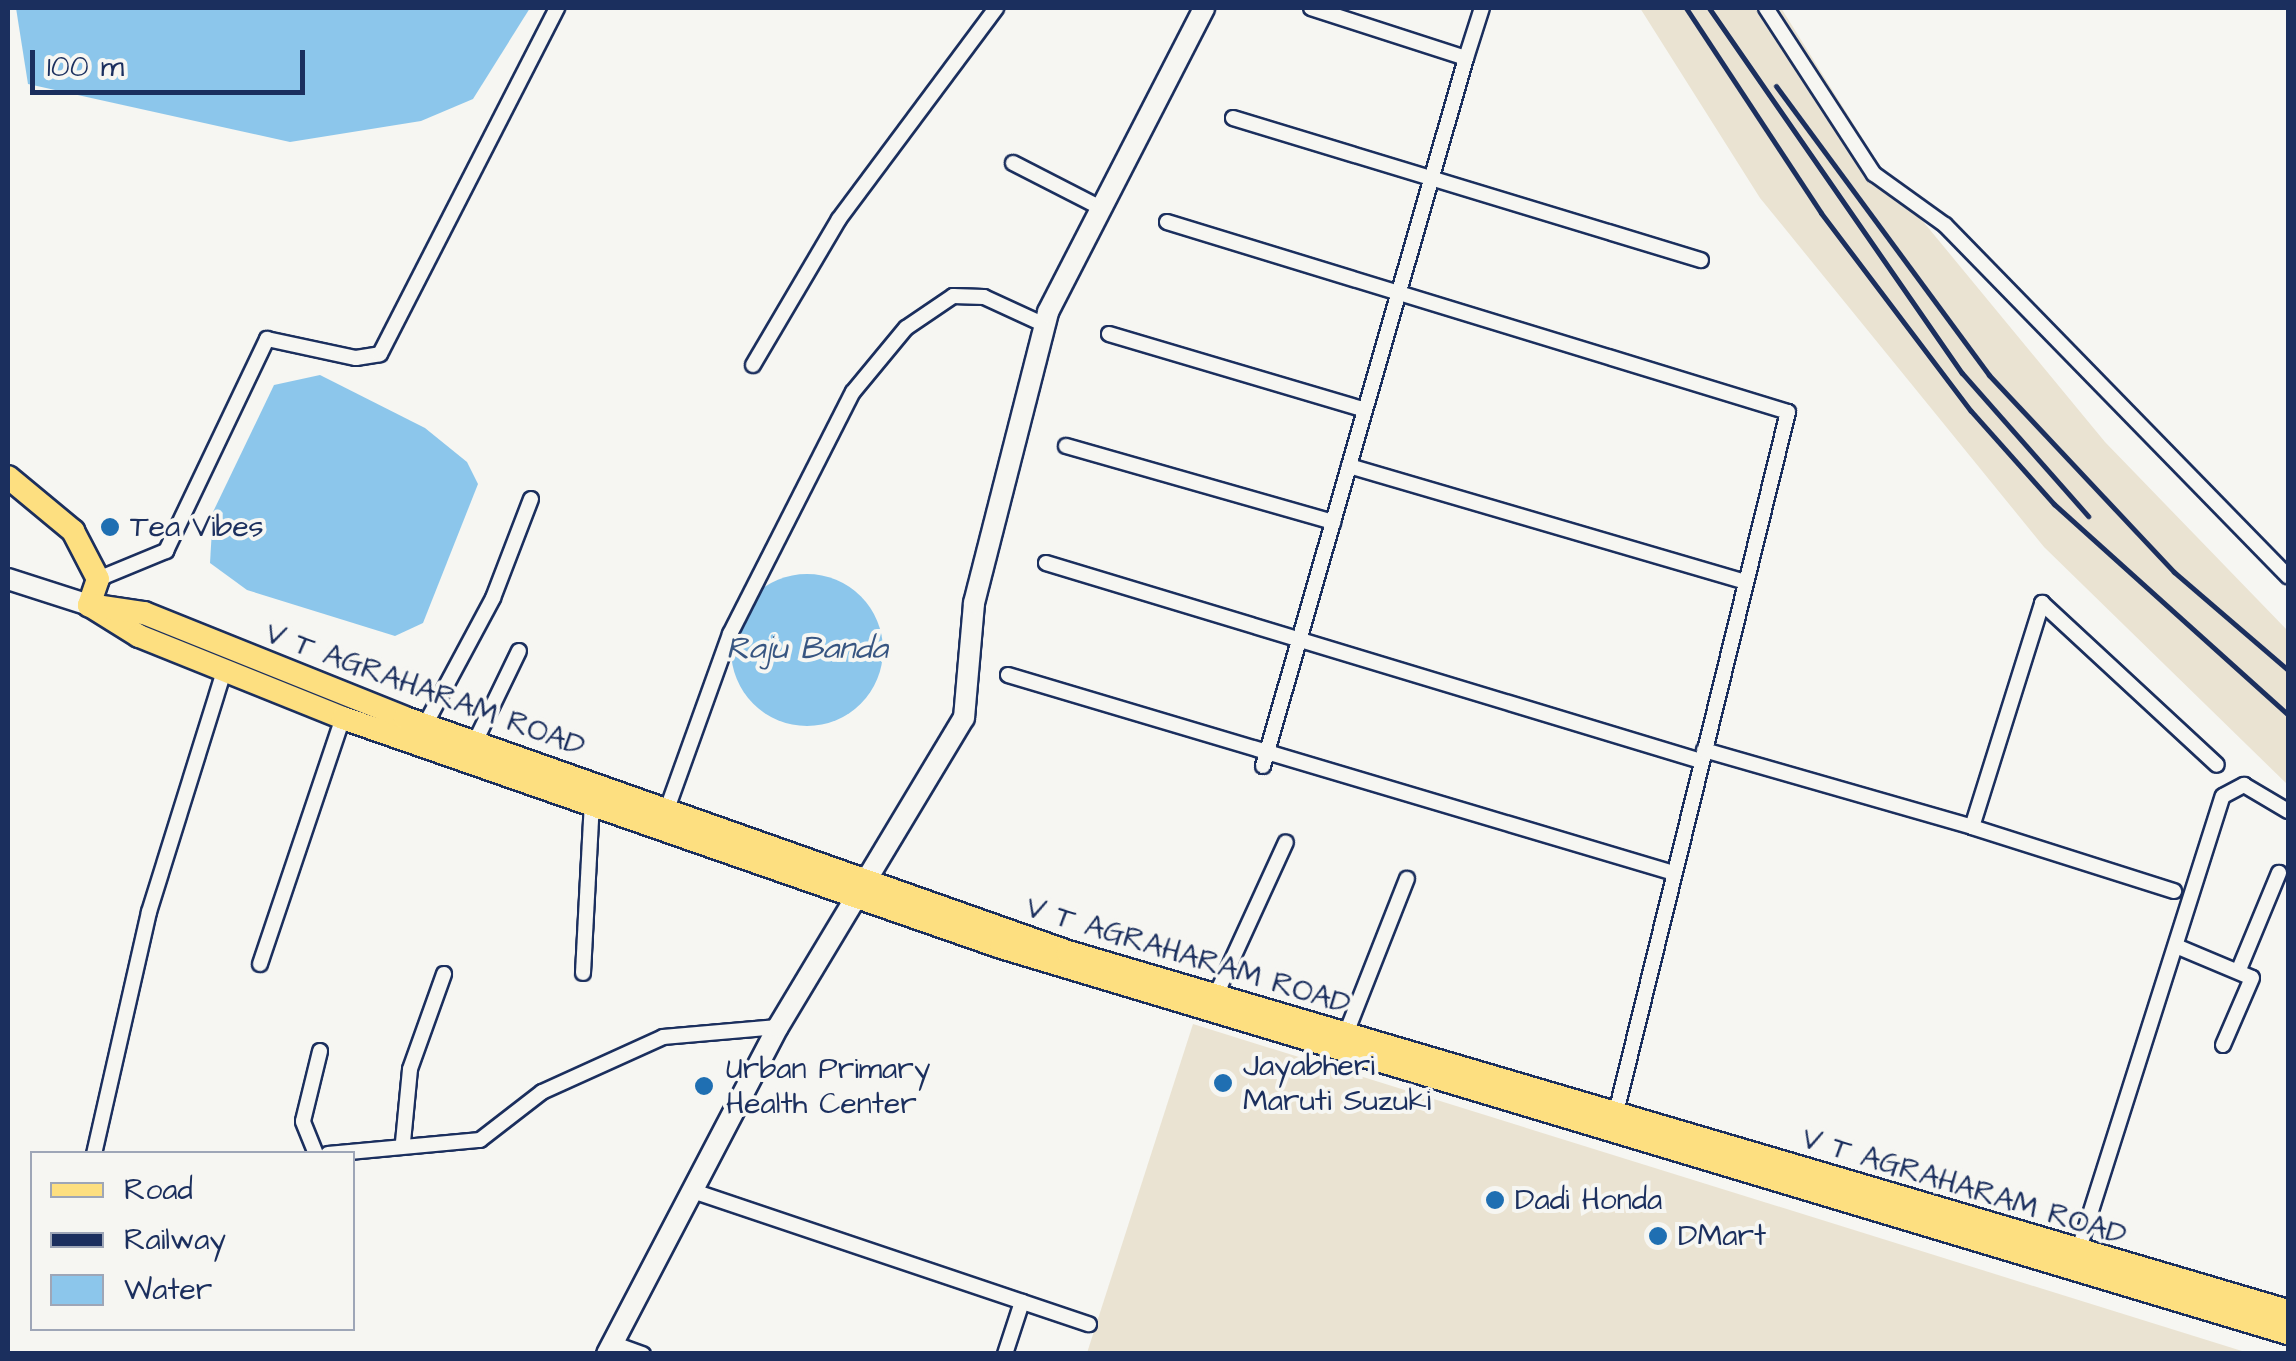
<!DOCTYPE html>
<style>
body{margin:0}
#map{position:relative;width:2296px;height:1361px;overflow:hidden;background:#f6f6f2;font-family:"Architects Daughter",sans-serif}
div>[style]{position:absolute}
.built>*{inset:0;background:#eae3d2}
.water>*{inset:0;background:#8cc6eb}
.round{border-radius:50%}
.roads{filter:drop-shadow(2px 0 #1b2f5e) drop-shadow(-2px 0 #1b2f5e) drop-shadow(0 2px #1b2f5e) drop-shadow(0 -2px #1b2f5e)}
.street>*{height:14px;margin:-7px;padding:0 7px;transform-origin:7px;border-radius:7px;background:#f6f6f2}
.secondary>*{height:20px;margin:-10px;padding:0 10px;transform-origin:10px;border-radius:10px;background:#f6f6f2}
.primary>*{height:22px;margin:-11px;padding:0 11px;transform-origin:11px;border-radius:11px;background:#fddf80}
.rail>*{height:5px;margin:-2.5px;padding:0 2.5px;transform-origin:2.5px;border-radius:2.5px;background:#1b2f5e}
.dots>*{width:28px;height:28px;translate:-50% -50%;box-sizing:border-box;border:5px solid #f6f6f2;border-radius:50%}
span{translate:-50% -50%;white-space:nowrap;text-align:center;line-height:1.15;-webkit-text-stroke:8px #f6f6f2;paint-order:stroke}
.poi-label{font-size:30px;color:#1b2f5e}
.left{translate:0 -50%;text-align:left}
.street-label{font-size:30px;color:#1b2f5e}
.water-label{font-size:32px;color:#375581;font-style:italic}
.frame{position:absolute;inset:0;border:10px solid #1b2f5e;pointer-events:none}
.legend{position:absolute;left:30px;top:1151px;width:325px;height:180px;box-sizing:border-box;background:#f6f6f2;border:2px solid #9ea6b7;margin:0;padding:12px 18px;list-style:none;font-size:30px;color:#1b2f5e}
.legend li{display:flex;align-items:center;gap:20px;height:50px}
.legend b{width:50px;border:2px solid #9ea6b7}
.scale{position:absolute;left:30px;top:50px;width:275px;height:45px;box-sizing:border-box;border:5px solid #1b2f5e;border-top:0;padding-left:12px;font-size:30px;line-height:35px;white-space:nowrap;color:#1b2f5e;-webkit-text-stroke:8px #f6f6f2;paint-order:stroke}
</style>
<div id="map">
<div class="built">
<div style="clip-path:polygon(1640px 8px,1781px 8px,1888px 179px,2105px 442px,2288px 631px,2288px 785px,2044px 547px,1760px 198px)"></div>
<div style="clip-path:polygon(1193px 1024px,2242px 1351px,2241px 1353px,1087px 1353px)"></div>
</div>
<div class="water">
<div style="clip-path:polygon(16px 8px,530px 8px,473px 99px,421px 121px,290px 142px,28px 84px)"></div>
<div style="clip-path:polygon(320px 375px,425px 428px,467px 462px,478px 484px,423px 623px,395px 636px,247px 590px,210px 563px,213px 512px,274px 385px)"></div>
<div class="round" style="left:731px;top:574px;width:152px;height:152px"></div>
</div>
<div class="roads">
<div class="street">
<div style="left:1311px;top:8px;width:163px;rotate:17.9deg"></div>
<div style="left:1466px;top:58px;width:52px;rotate:-72.3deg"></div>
<div style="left:1766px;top:8px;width:198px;rotate:57deg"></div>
<div style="left:1874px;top:174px;width:87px;rotate:35.7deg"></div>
<div style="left:1945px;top:225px;width:491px;rotate:45.7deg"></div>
<div style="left:1233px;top:118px;width:489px;rotate:16.9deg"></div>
<div style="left:1013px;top:163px;width:97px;rotate:27.1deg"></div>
<div style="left:1167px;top:222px;width:649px;rotate:17.01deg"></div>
<div style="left:1788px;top:412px;width:726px;rotate:103.79deg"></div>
<div style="left:1109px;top:334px;width:267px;rotate:16.5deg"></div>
<div style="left:753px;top:365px;width:169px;rotate:-59.5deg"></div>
<div style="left:839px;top:219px;width:263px;rotate:-53.3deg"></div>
<div style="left:1066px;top:446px;width:278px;rotate:15.9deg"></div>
<div style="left:1349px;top:466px;width:413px;rotate:16.3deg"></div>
<div style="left:1046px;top:563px;width:684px;rotate:16.82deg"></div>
<div style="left:98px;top:579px;width:74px;rotate:-22.4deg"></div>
<div style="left:166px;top:551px;width:235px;rotate:-64.5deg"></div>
<div style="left:267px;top:339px;width:91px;rotate:12.1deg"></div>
<div style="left:356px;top:358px;width:24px;rotate:-9deg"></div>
<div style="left:380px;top:354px;width:389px;rotate:-62.9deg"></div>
<div style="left:1008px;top:675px;width:695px;rotate:16.56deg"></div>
<div style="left:425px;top:725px;width:144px;rotate:-61.8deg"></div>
<div style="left:493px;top:598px;width:106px;rotate:-69deg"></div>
<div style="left:475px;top:742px;width:101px;rotate:-64.2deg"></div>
<div style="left:1704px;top:750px;width:279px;rotate:16deg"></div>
<div style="left:1972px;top:827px;width:235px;rotate:-72.6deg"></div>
<div style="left:2042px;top:603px;width:238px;rotate:42.8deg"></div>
<div style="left:1263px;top:766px;width:737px;rotate:-74deg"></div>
<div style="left:667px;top:809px;width:186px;rotate:-70.2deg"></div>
<div style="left:730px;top:634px;width:271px;rotate:-63.1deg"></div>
<div style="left:853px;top:392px;width:83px;rotate:-50.4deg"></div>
<div style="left:906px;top:328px;width:57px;rotate:-34.2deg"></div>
<div style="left:953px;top:296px;width:31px;rotate:2deg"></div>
<div style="left:984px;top:297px;width:67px;rotate:24.7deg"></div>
<div style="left:1972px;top:827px;width:212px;rotate:17.6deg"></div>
<div style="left:2176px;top:946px;width:82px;rotate:22.8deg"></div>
<div style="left:2252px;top:978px;width:73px;rotate:113.4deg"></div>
<div style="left:260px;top:964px;width:260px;rotate:-71.4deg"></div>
<div style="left:2240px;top:967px;width:102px;rotate:-67.5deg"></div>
<div style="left:583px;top:973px;width:170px;rotate:-87deg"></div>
<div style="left:1215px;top:997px;width:170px;rotate:-65.4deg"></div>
<div style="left:1345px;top:1036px;width:169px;rotate:-68.5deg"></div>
<div style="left:403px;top:1142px;width:73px;rotate:-84.5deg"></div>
<div style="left:410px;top:1069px;width:101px;rotate:-70.3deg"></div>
<div style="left:94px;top:1154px;width:248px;rotate:-77.2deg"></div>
<div style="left:149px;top:912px;width:252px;rotate:-72.7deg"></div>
<div style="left:316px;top:1154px;width:35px;rotate:-112deg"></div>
<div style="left:303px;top:1121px;width:72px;rotate:-76.3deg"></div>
<div style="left:328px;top:1154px;width:153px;rotate:-5.3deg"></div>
<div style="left:480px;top:1140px;width:78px;rotate:-37.7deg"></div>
<div style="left:542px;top:1092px;width:133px;rotate:-24.4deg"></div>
<div style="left:663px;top:1037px;width:115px;rotate:-5deg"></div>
<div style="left:690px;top:1190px;width:421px;rotate:18.6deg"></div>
<div style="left:2078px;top:1252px;width:478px;rotate:-72.4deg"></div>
<div style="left:2223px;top:796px;width:24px;rotate:-28deg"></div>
<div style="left:2244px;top:785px;width:51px;rotate:30.6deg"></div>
<div style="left:612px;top:1343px;width:33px;rotate:20deg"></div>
<div style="left:1005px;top:1354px;width:55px;rotate:-71.9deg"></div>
</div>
<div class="secondary">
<div style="left:8px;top:579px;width:85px;rotate:17.8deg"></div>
<div style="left:607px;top:1354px;width:369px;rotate:-62.4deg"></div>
<div style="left:778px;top:1027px;width:361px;rotate:-59deg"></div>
<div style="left:964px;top:718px;width:115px;rotate:-85deg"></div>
<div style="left:974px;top:603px;width:300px;rotate:-75.7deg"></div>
<div style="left:1048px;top:312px;width:342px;rotate:-62.8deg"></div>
</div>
<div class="primary">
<div style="left:8px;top:477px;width:85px;rotate:39.7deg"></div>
<div style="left:73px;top:531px;width:54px;rotate:62.5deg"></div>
<div style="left:98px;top:579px;width:28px;rotate:109deg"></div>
<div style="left:89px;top:605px;width:59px;rotate:31.8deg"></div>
<div style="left:139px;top:636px;width:220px;rotate:21.9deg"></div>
<div style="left:343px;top:718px;width:697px;rotate:19.19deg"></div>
<div style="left:1001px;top:947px;width:1344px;rotate:16.7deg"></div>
<div style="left:89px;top:605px;width:56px;rotate:8.3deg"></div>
<div style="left:144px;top:613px;width:281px;rotate:21.9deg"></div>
<div style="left:405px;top:718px;width:703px;rotate:19.44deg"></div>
<div style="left:1068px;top:952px;width:1272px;rotate:16.4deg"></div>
</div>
</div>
<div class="rail">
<div style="left:1686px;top:8px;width:245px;rotate:56.6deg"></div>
<div style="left:1821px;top:213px;width:248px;rotate:52.9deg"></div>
<div style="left:1971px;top:411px;width:125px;rotate:48.3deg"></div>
<div style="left:2054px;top:504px;width:315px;rotate:42deg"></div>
<div style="left:1709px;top:8px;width:444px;rotate:55.3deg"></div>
<div style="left:1962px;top:373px;width:191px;rotate:48.6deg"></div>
<div style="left:1776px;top:86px;width:359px;rotate:53.6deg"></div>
<div style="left:1989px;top:375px;width:270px;rotate:46.8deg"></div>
<div style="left:2174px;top:572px;width:150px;rotate:40.7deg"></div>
</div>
<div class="dots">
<div style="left:110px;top:527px;background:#1f6fb2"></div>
<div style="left:1223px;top:1083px;background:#1f6fb2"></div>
<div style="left:704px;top:1086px;background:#1f6fb2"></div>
<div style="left:1495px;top:1200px;background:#1f6fb2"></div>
<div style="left:1658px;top:1236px;background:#1f6fb2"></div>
</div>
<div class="poi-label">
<span class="left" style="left:130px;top:527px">Tea Vibes</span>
<span class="left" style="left:1243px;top:1083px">Jayabheri<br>Maruti Suzuki</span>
<span class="left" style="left:726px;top:1086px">Urban Primary<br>Health Center</span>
<span class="left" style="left:1515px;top:1200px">Dadi Honda</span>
<span class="left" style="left:1678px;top:1236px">DMart</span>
</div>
<div class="street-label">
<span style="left:425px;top:690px;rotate:20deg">V T AGRAHARAM ROAD</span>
<span style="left:1188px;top:956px;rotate:17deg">V T AGRAHARAM ROAD</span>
<span style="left:1964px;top:1187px;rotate:17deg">V T AGRAHARAM ROAD</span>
</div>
<div class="water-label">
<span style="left:807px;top:649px">Raju Banda</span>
</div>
<div class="frame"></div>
<ul class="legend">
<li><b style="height:12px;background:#fddf80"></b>Road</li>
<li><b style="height:12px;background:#1b2f5e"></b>Railway</li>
<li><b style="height:28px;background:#8cc6eb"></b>Water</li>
</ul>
<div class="scale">100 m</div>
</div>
